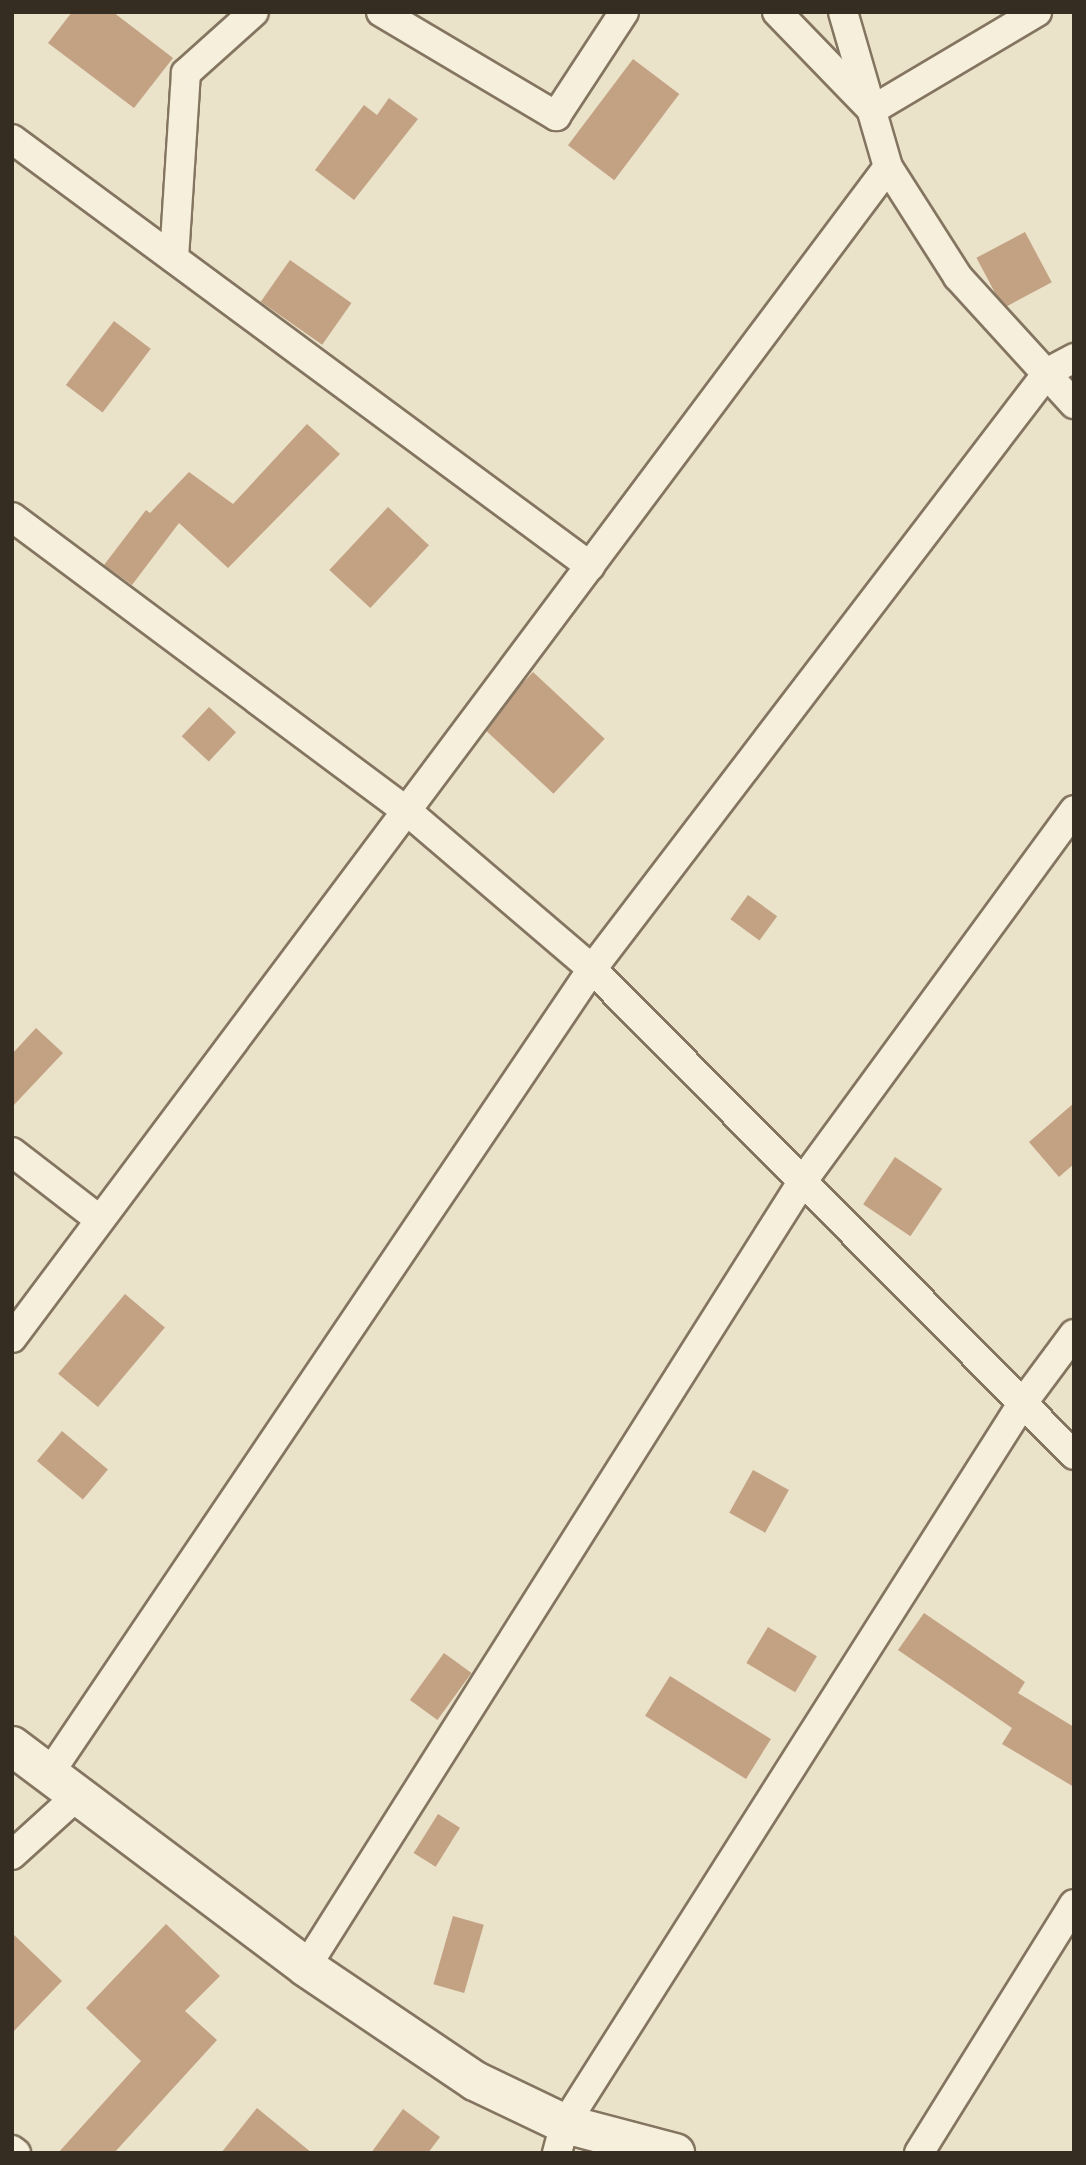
<!DOCTYPE html>
<style>
body{margin:0}
#map{position:relative;width:1086px;height:2165px;overflow:hidden;background:#eae2c9;font-family:Bitter,serif}
div>[style]{position:absolute}
.building>*{inset:0;background:#c3a284;transform-origin:0 0}
.roads{filter:drop-shadow(2px 0 #847560) drop-shadow(-2px 0 #847560) drop-shadow(0 2px #847560) drop-shadow(0 -2px #847560)}
.minor>*{height:28px;margin:-14px;padding:0 14px;transform-origin:14px;border-radius:14px;background:#f5efdc}
.secondary>*{height:38px;margin:-19px;padding:0 19px;transform-origin:19px;border-radius:19px;background:#f5efdc}
span{translate:-50% -50%;white-space:nowrap;text-align:center;line-height:1.15;-webkit-text-stroke:5px #f2ecd8;paint-order:stroke}
.frame{position:absolute;inset:0;border:14px solid #362d22;pointer-events:none}
</style>
<div id="map">
<div class="building">
<div style="clip-path:polygon(72px 12px,113px 12px,173px 58px,134px 108px,48px 43px)"></div>
<div style="left:633px;top:59px;width:58px;height:108px;rotate:37deg"></div>
<div style="clip-path:polygon(389px 98px,418px 119px,354px 200px,315px 170px,364px 105px,377px 115px)"></div>
<div style="left:1025px;top:232px;width:57px;height:55px;rotate:62deg"></div>
<div style="left:290px;top:260px;width:75px;height:51px;rotate:35deg"></div>
<div style="left:114px;top:321px;width:46px;height:80px;rotate:37deg"></div>
<div style="clip-path:polygon(307px 424px,340px 454px,228px 568px,179px 523px,132px 585px,104px 565px,146px 510px,150px 513px,189px 472px,233px 504px)"></div>
<div style="left:388px;top:507px;width:56px;height:86px;rotate:43deg"></div>
<div style="left:533px;top:672px;width:98px;height:75px;rotate:43deg"></div>
<div style="left:209px;top:707px;width:37px;height:40px;rotate:43deg"></div>
<div style="left:748px;top:895px;width:36px;height:30px;rotate:36deg"></div>
<div style="clip-path:polygon(36px 1028px,63px 1053px,12px 1107px,12px 1054px)"></div>
<div style="clip-path:polygon(1074px 1103px,1074px 1164px,1059px 1177px,1029px 1142px)"></div>
<div style="left:895px;top:1157px;width:57px;height:57px;rotate:34deg"></div>
<div style="left:125px;top:1294px;width:52px;height:104px;rotate:40deg"></div>
<div style="left:62px;top:1431px;width:60px;height:39px;rotate:40deg"></div>
<div style="left:753px;top:1470px;width:41px;height:49px;rotate:29deg"></div>
<div style="clip-path:polygon(924px 1613px,1025px 1682px,1018px 1693px,1074px 1727px,1074px 1787px,1002px 1744px,1012px 1728px,898px 1650px)"></div>
<div style="left:768px;top:1627px;width:57px;height:42px;rotate:31deg"></div>
<div style="left:444px;top:1653px;width:34px;height:58px;rotate:36deg"></div>
<div style="left:670px;top:1676px;width:119px;height:47px;rotate:32deg"></div>
<div style="left:438px;top:1814px;width:26px;height:46px;rotate:32deg"></div>
<div style="left:453px;top:1916px;width:32px;height:71px;rotate:16deg"></div>
<div style="clip-path:polygon(166px 1924px,220px 1976px,185px 2011px,217px 2040px,114px 2153px,58px 2153px,141px 2061px,86px 2008px)"></div>
<div style="clip-path:polygon(12px 1933px,62px 1981px,12px 2033px)"></div>
<div style="clip-path:polygon(257px 2108px,312px 2153px,221px 2153px)"></div>
<div style="clip-path:polygon(403px 2109px,440px 2137px,428px 2153px,371px 2153px)"></div>
</div>
<div class="roads">
<div class="minor">
<div style="left:381px;top:12px;width:204px;rotate:30.7deg"></div>
<div style="left:556px;top:116px;width:124px;rotate:-56.8deg"></div>
<div style="left:777px;top:12px;width:136px;rotate:45.9deg"></div>
<div style="left:872px;top:110px;width:192px;rotate:-30.7deg"></div>
<div style="left:843px;top:12px;width:161px;rotate:73.8deg"></div>
<div style="left:888px;top:167px;width:130px;rotate:57.5deg"></div>
<div style="left:958px;top:277px;width:172px;rotate:47.6deg"></div>
<div style="left:12px;top:139px;width:719px;rotate:36.46deg"></div>
<div style="left:174px;top:258px;width:185px;rotate:-86.3deg"></div>
<div style="left:186px;top:73px;width:91px;rotate:-41.9deg"></div>
<div style="left:12px;top:517px;width:492px;rotate:36.7deg"></div>
<div style="left:407px;top:811px;width:243px;rotate:40.5deg"></div>
<div style="left:592px;top:969px;width:684px;rotate:45.24deg"></div>
<div style="left:12px;top:1152px;width:111px;rotate:37.7deg"></div>
<div style="left:12px;top:1338px;width:1462px;rotate:-53.2deg"></div>
<div style="left:49px;top:1774px;width:971px;rotate:-56deg"></div>
<div style="left:592px;top:969px;width:751px;rotate:-52.63deg"></div>
<div style="left:1048px;top:372px;width:30px;rotate:-28deg"></div>
<div style="left:12px;top:1855px;width:86px;rotate:-42.2deg"></div>
<div style="left:306px;top:1967px;width:929px;rotate:-57.71deg"></div>
<div style="left:802px;top:1182px;width:461px;rotate:-53.8deg"></div>
<div style="left:12px;top:2150px;width:5px;rotate:37deg"></div>
<div style="left:557px;top:2153px;width:30px;rotate:-75deg"></div>
<div style="left:565px;top:2124px;width:853px;rotate:-57.6deg"></div>
<div style="left:1022px;top:1404px;width:87px;rotate:-53.4deg"></div>
<div style="left:919px;top:2153px;width:293px;rotate:-58.1deg"></div>
</div>
<div class="secondary">
<div style="left:12px;top:1746px;width:368px;rotate:36.9deg"></div>
<div style="left:306px;top:1967px;width:204px;rotate:34deg"></div>
<div style="left:475px;top:2081px;width:100px;rotate:25.5deg"></div>
<div style="left:565px;top:2124px;width:114px;rotate:14.8deg"></div>
</div>
</div>
<div class="frame"></div>
</div>
